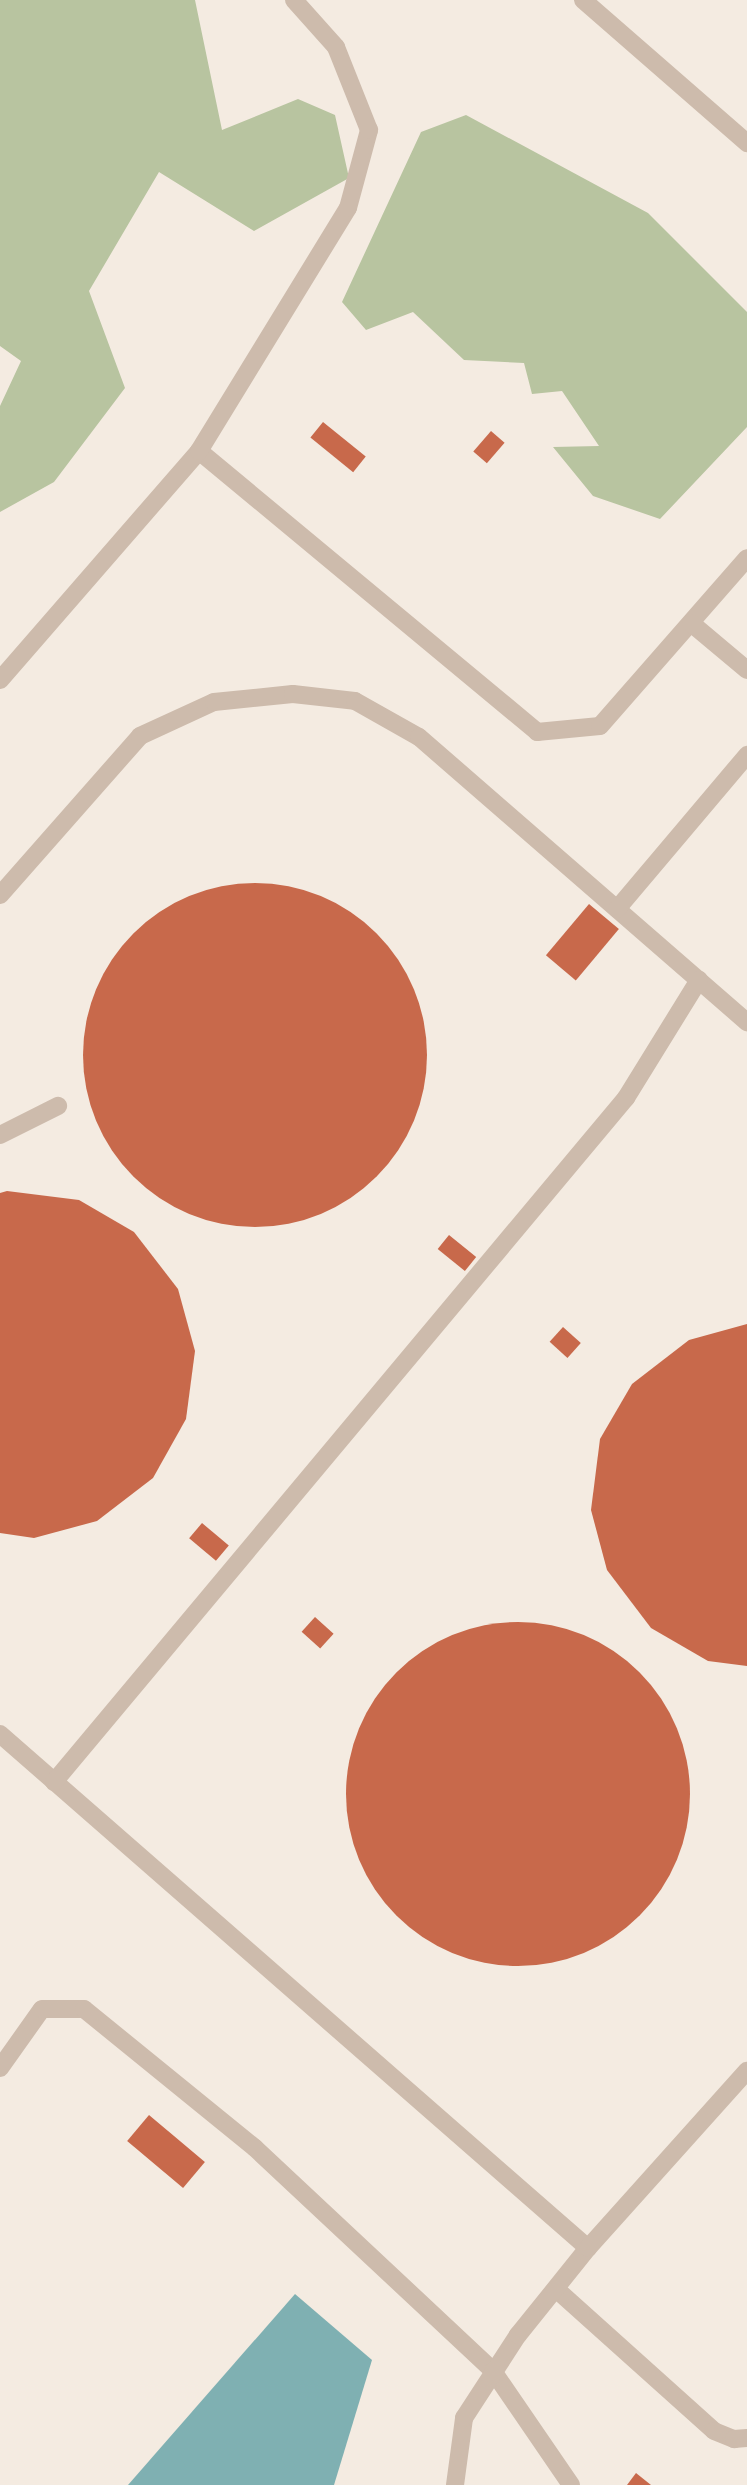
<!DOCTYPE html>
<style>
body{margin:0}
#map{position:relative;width:747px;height:2485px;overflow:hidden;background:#f4ebe1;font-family:Montserrat,sans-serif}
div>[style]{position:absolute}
.green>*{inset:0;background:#b8c4a0}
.water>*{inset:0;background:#7fb0b2}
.building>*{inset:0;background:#c8694b;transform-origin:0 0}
.round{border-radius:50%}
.lane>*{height:18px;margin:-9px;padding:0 9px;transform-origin:9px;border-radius:9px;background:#cdbbac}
span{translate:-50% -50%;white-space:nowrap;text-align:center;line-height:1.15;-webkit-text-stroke:6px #fbf5ee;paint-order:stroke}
</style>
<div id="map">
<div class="green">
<div style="clip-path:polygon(0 0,195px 0,222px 130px,298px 99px,335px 115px,349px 178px,254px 231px,159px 172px,89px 291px,125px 388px,54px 482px,0 512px,0 406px,21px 361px,0 346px)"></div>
<div style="clip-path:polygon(466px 115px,648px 213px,747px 312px,747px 427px,660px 519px,593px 496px,553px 447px,599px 446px,562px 391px,532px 394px,524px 363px,464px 360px,413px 312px,366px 330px,342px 302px,421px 132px)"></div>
</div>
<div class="water">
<div style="clip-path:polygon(295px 2294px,372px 2360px,334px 2485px,128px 2485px)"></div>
</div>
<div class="building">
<div style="left:323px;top:422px;width:55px;height:20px;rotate:39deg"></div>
<div style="left:491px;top:431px;width:18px;height:27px;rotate:41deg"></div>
<div class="round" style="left:83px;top:883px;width:344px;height:344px"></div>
<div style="left:589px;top:904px;width:39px;height:67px;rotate:40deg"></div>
<div style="clip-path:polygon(7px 1191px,79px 1200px,134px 1232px,178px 1289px,195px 1351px,186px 1419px,153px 1478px,97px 1521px,34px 1538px,0 1533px,0 1193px)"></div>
<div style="left:449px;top:1235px;width:35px;height:18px;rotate:39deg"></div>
<div style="clip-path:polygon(747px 1324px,747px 1666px,708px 1661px,651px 1628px,607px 1570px,591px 1510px,600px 1439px,632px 1384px,689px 1340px)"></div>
<div style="left:563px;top:1327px;width:24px;height:20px;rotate:42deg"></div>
<div style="left:202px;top:1523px;width:35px;height:20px;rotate:40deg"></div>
<div style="left:315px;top:1617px;width:25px;height:20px;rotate:42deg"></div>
<div class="round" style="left:346px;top:1622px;width:344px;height:344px"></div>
<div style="left:149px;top:2115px;width:73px;height:34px;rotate:40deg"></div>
<div style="clip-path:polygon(636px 2473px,651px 2485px,627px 2485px)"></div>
</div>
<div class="lane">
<div style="left:583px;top:0;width:218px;rotate:41.1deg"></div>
<div style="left:199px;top:451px;width:440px;rotate:39.7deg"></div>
<div style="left:537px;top:732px;width:63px;rotate:-5.4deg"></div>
<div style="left:600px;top:726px;width:223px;rotate:-48.8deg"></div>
<div style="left:691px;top:623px;width:73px;rotate:40deg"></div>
<div style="left:0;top:680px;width:303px;rotate:-49deg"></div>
<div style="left:199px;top:451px;width:285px;rotate:-58.5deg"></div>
<div style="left:348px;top:208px;width:81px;rotate:-74.9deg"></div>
<div style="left:369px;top:130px;width:89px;rotate:-111.7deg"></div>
<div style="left:336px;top:47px;width:63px;rotate:-131.8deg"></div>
<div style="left:0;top:895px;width:212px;rotate:-48.6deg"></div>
<div style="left:140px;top:736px;width:81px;rotate:-24.7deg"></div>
<div style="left:214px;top:702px;width:79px;rotate:-5.8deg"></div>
<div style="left:293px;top:694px;width:62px;rotate:6.4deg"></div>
<div style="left:355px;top:701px;width:73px;rotate:29.4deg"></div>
<div style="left:419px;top:737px;width:435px;rotate:41deg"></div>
<div style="left:617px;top:909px;width:202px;rotate:-49.8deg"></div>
<div style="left:0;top:1135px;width:65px;rotate:-26.6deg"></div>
<div style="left:0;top:1734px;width:781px;rotate:41.16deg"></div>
<div style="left:54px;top:1782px;width:892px;rotate:-50.1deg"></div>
<div style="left:626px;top:1098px;width:139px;rotate:-58.3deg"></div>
<div style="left:0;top:2068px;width:72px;rotate:-54.6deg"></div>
<div style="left:42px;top:2009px;width:42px"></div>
<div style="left:84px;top:2009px;width:220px;rotate:39.1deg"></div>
<div style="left:255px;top:2148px;width:326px;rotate:43.1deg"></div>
<div style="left:493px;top:2371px;width:138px;rotate:55.6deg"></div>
<div style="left:556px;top:2289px;width:212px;rotate:41.9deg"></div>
<div style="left:714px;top:2431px;width:22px;rotate:22deg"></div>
<div style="left:734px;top:2439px;width:13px;rotate:-4deg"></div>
<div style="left:455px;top:2485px;width:68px;rotate:-82.3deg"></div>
<div style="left:464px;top:2418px;width:99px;rotate:-57deg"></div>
<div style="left:518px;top:2335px;width:112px;rotate:-51.2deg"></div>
<div style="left:588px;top:2248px;width:238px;rotate:-48.1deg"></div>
</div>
</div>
